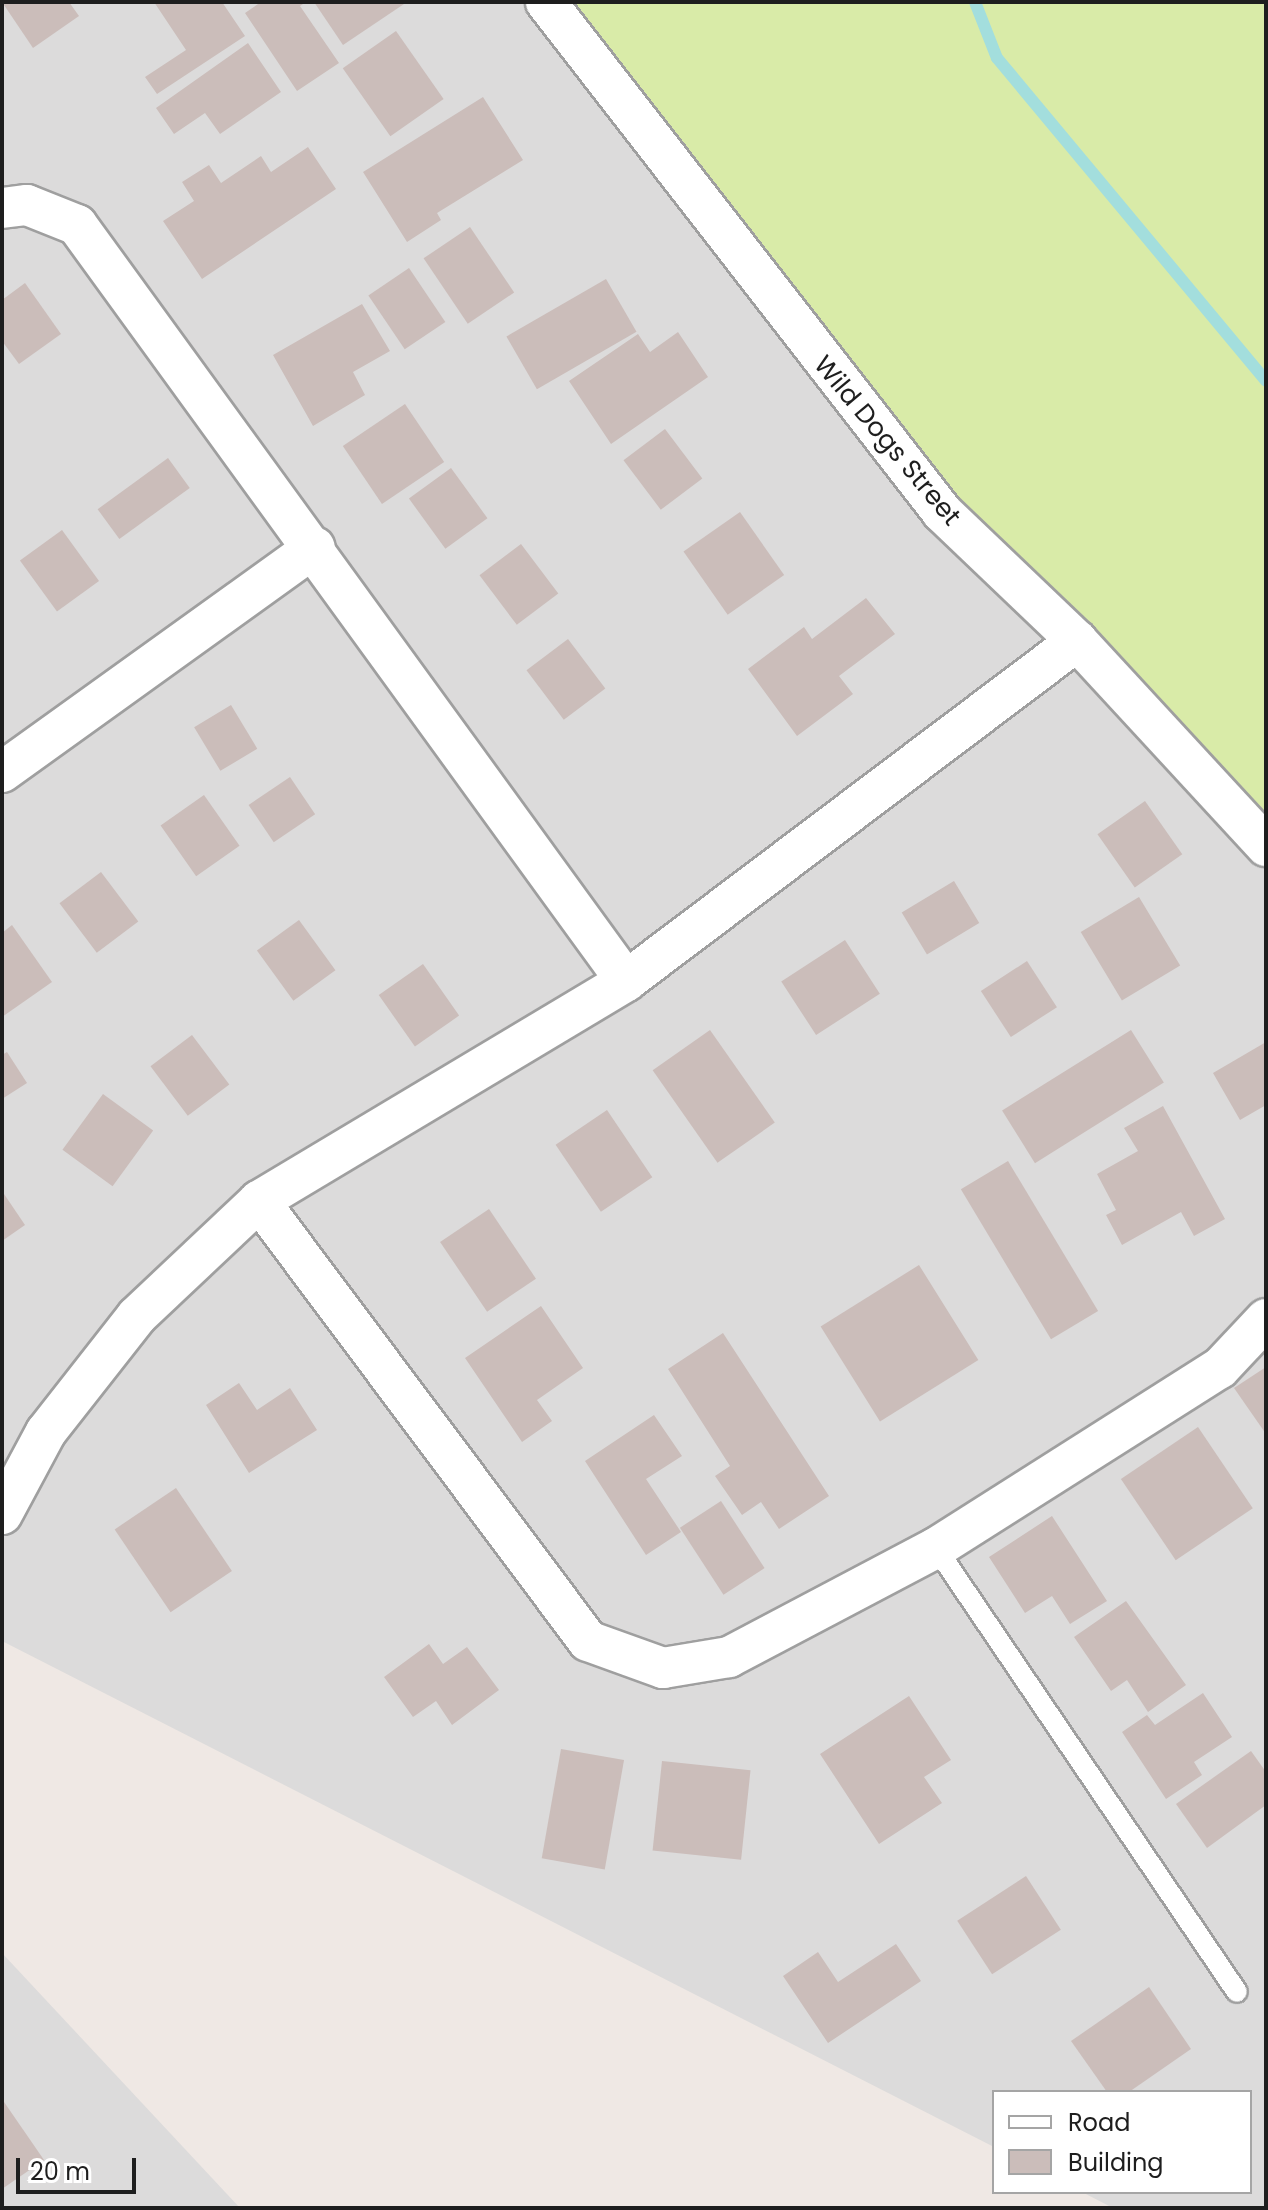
<!DOCTYPE html>
<style>
body{margin:0}
#map{position:relative;width:1268px;height:2210px;overflow:hidden;background:#efe8e4;font-family:Poppins,sans-serif}
div>[style]{position:absolute}
.residential>*{inset:0;background:#dcdbdb}
.grass>*{inset:0;background:#d9eba8}
.stream>*{height:12px;margin:-6px;padding:0 6px;transform-origin:6px;border-radius:6px;background:#a3dedd}
.building>*{inset:0;background:#cbbdba;transform-origin:0 0}
.roads{filter:drop-shadow(2px 0 #9f9f9f) drop-shadow(-2px 0 #9f9f9f) drop-shadow(0 2px #9f9f9f) drop-shadow(0 -2px #9f9f9f)}
.lane>*{height:20px;margin:-10px;padding:0 10px;transform-origin:10px;border-radius:10px;background:#fff}
.street>*{height:40px;margin:-20px;padding:0 20px;transform-origin:20px;border-radius:20px;background:#fff}
span{translate:-50% -50%;white-space:nowrap;text-align:center;line-height:1.15;-webkit-text-stroke:6px #fff;paint-order:stroke}
.street-label{font-size:26px;color:#1e1e1e}
.frame{position:absolute;inset:0;border:4px solid #1e1e1e;pointer-events:none}
.legend{position:absolute;left:992px;top:2090px;width:260px;height:104px;box-sizing:border-box;background:#fff;border:2px solid #a5a5a5;margin:0;padding:10px 14px;list-style:none;font-size:24px;color:#1e1e1e}
.legend li{display:flex;align-items:center;gap:16px;height:40px}
.legend b{width:40px;border:2px solid #a5a5a5}
.scale{position:absolute;left:16px;top:2158px;width:120px;height:36px;box-sizing:border-box;border:4px solid #1e1e1e;border-top:0;padding-left:10px;font-size:24px;line-height:28px;white-space:nowrap;color:#1e1e1e;-webkit-text-stroke:6px #fff;paint-order:stroke}
</style>
<div id="map">
<div class="residential">
<div style="clip-path:polygon(2px 2px,546px 2px,1266px 846px,1266px 2208px,1113px 2208px,1082px 2192px,1250px 2192px,1250px 2092px,994px 2092px,994px 2147px,2px 1641px)"></div>
<div style="clip-path:polygon(2px 1953px,240px 2208px,2px 2208px)"></div>
</div>
<div class="grass">
<div style="clip-path:polygon(546px 2px,1266px 2px,1266px 846px,942px 512px)"></div>
</div>
<div class="stream">
<div style="left:975px;top:2px;width:60px;rotate:68.6deg"></div>
<div style="left:997px;top:58px;width:420px;rotate:50.2deg"></div>
</div>
<div class="building">
<div style="clip-path:polygon(2px 2px,69px 2px,79px 16px,33px 48px)"></div>
<div style="clip-path:polygon(154px 2px,222px 2px,245px 36px,157px 94px,145px 77px,186px 50px)"></div>
<div style="clip-path:polygon(261px 2px,306px 2px,300px 6px,339px 63px,297px 91px,245px 13px)"></div>
<div style="clip-path:polygon(314px 2px,407px 2px,343px 45px)"></div>
<div style="left:396px;top:31px;width:83px;height:65px;rotate:55deg"></div>
<div style="clip-path:polygon(248px 43px,281px 92px,220px 134px,205px 113px,174px 134px,156px 108px)"></div>
<div style="clip-path:polygon(483px 97px,523px 160px,437px 213px,441px 220px,407px 242px,363px 172px)"></div>
<div style="clip-path:polygon(308px 147px,336px 189px,202px 279px,163px 221px,194px 201px,182px 182px,209px 165px,221px 183px,261px 156px,271px 172px)"></div>
<div style="left:470px;top:227px;width:79px;height:56px;rotate:56deg"></div>
<div style="left:409px;top:268px;width:65px;height:49px;rotate:56deg"></div>
<div style="left:606px;top:279px;width:61px;height:115px;rotate:60deg"></div>
<div style="clip-path:polygon(25px 283px,61px 334px,19px 364px,2px 341px,2px 300px)"></div>
<div style="clip-path:polygon(362px 304px,390px 351px,353px 372px,365px 395px,313px 426px,273px 355px)"></div>
<div style="clip-path:polygon(678px 332px,708px 377px,611px 444px,569px 381px,638px 334px,650px 352px)"></div>
<div style="left:405px;top:404px;width:70px;height:75px;rotate:56deg"></div>
<div style="left:665px;top:429px;width:62px;height:52px;rotate:53deg"></div>
<div style="left:168px;top:458px;width:37px;height:87px;rotate:54deg"></div>
<div style="left:451px;top:468px;width:62px;height:52px;rotate:54deg"></div>
<div style="left:740px;top:512px;width:77px;height:69px;rotate:55deg"></div>
<div style="left:62px;top:530px;width:63px;height:52px;rotate:54deg"></div>
<div style="left:521px;top:544px;width:62px;height:52px;rotate:53deg"></div>
<div style="clip-path:polygon(866px 598px,895px 634px,839px 676px,853px 694px,797px 736px,748px 669px,804px 627px,812px 639px)"></div>
<div style="left:568px;top:639px;width:62px;height:52px;rotate:53deg"></div>
<div style="left:231px;top:705px;width:51px;height:43px;rotate:59deg"></div>
<div style="left:290px;top:777px;width:45px;height:50px;rotate:56deg"></div>
<div style="left:204px;top:795px;width:62px;height:53px;rotate:55deg"></div>
<div style="left:1145px;top:801px;width:65px;height:58px;rotate:55deg"></div>
<div style="left:101px;top:872px;width:62px;height:52px;rotate:53deg"></div>
<div style="left:954px;top:881px;width:49px;height:61px;rotate:59deg"></div>
<div style="left:1139px;top:897px;width:80px;height:68px;rotate:59deg"></div>
<div style="left:299px;top:920px;width:62px;height:52px;rotate:54deg"></div>
<div style="clip-path:polygon(12px 925px,52px 982px,2px 1017px,2px 933px)"></div>
<div style="left:845px;top:940px;width:64px;height:76px;rotate:57deg"></div>
<div style="left:1027px;top:961px;width:55px;height:55px;rotate:57deg"></div>
<div style="left:423px;top:964px;width:63px;height:54px;rotate:55deg"></div>
<div style="left:710px;top:1030px;width:113px;height:70px;rotate:55deg"></div>
<div style="left:1131px;top:1030px;width:62px;height:152px;rotate:58deg"></div>
<div style="left:192px;top:1035px;width:62px;height:52px;rotate:53deg"></div>
<div style="clip-path:polygon(1266px 1042px,1266px 1105px,1240px 1120px,1213px 1073px)"></div>
<div style="clip-path:polygon(7px 1052px,27px 1083px,2px 1099px,2px 1055px)"></div>
<div style="left:103px;top:1094px;width:62px;height:69px;rotate:36deg"></div>
<div style="clip-path:polygon(1163px 1106px,1225px 1219px,1194px 1236px,1181px 1212px,1122px 1245px,1106px 1215px,1116px 1210px,1097px 1174px,1138px 1151px,1124px 1128px)"></div>
<div style="left:607px;top:1110px;width:81px;height:62px;rotate:56deg"></div>
<div style="left:1008px;top:1161px;width:175px;height:55px;rotate:59deg"></div>
<div style="clip-path:polygon(2px 1191px,25px 1225px,2px 1241px)"></div>
<div style="left:489px;top:1209px;width:84px;height:59px;rotate:56deg"></div>
<div style="left:919px;top:1265px;width:112px;height:116px;rotate:58deg"></div>
<div style="clip-path:polygon(541px 1306px,583px 1368px,537px 1400px,552px 1421px,522px 1442px,465px 1358px)"></div>
<div style="clip-path:polygon(723px 1333px,829px 1496px,779px 1529px,761px 1502px,742px 1515px,715px 1476px,730px 1466px,668px 1369px)"></div>
<div style="clip-path:polygon(1266px 1367px,1266px 1434px,1234px 1388px)"></div>
<div style="clip-path:polygon(239px 1383px,257px 1410px,290px 1388px,317px 1430px,249px 1473px,206px 1405px)"></div>
<div style="clip-path:polygon(654px 1415px,682px 1456px,646px 1479px,681px 1532px,646px 1555px,585px 1461px)"></div>
<div style="left:1198px;top:1427px;width:98px;height:93px;rotate:56deg"></div>
<div style="left:176px;top:1488px;width:100px;height:74px;rotate:56deg"></div>
<div style="left:721px;top:1501px;width:80px;height:49px;rotate:57deg"></div>
<div style="clip-path:polygon(1052px 1516px,1107px 1601px,1070px 1624px,1052px 1596px,1025px 1613px,989px 1557px)"></div>
<div style="clip-path:polygon(1126px 1601px,1186px 1685px,1148px 1712px,1127px 1680px,1111px 1691px,1074px 1637px)"></div>
<div style="clip-path:polygon(429px 1644px,443px 1664px,467px 1647px,499px 1690px,452px 1725px,436px 1701px,413px 1717px,384px 1677px)"></div>
<div style="clip-path:polygon(1203px 1693px,1232px 1737px,1194px 1762px,1202px 1775px,1166px 1799px,1122px 1732px,1147px 1715px,1155px 1725px)"></div>
<div style="clip-path:polygon(909px 1696px,951px 1760px,924px 1777px,942px 1803px,879px 1844px,820px 1754px)"></div>
<div style="left:561px;top:1749px;width:64px;height:111px;rotate:10deg"></div>
<div style="clip-path:polygon(1251px 1751px,1266px 1772px,1266px 1805px,1207px 1848px,1176px 1804px)"></div>
<div style="left:662px;top:1761px;width:89px;height:90px;rotate:6deg"></div>
<div style="left:1026px;top:1876px;width:64px;height:82px;rotate:57deg"></div>
<div style="clip-path:polygon(896px 1944px,921px 1981px,828px 2043px,783px 1976px,818px 1952px,838px 1982px)"></div>
<div style="clip-path:polygon(1149px 1987px,1191px 2049px,1129px 2092px,1107px 2092px,1071px 2041px)"></div>
<div style="clip-path:polygon(2px 2099px,44px 2160px,2px 2189px)"></div>
</div>
<div class="roads">
<div class="lane">
<div style="left:936px;top:1548px;width:536px;rotate:55.87deg"></div>
</div>
<div class="street">
<div style="left:546px;top:2px;width:646px;rotate:52.17deg"></div>
<div style="left:942px;top:512px;width:187px;rotate:43.7deg"></div>
<div style="left:1077px;top:641px;width:279px;rotate:47.3deg"></div>
<div style="left:2px;top:208px;width:25px;rotate:-7deg"></div>
<div style="left:27px;top:205px;width:54px;rotate:21.8deg"></div>
<div style="left:77px;top:225px;width:934px;rotate:54.01deg"></div>
<div style="left:2px;top:772px;width:385px;rotate:-35.7deg"></div>
<div style="left:259px;top:1201px;width:549px;rotate:53.21deg"></div>
<div style="left:588px;top:1641px;width:80px;rotate:19.8deg"></div>
<div style="left:663px;top:1668px;width:67px;rotate:-9.5deg"></div>
<div style="left:729px;top:1657px;width:234px;rotate:-27.8deg"></div>
<div style="left:936px;top:1548px;width:336px;rotate:-32.4deg"></div>
<div style="left:1220px;top:1368px;width:67px;rotate:-46.8deg"></div>
<div style="left:2px;top:1514px;width:93px;rotate:-61.8deg"></div>
<div style="left:46px;top:1432px;width:147px;rotate:-51.9deg"></div>
<div style="left:137px;top:1316px;width:168px;rotate:-43.3deg"></div>
<div style="left:259px;top:1201px;width:428px;rotate:-30.9deg"></div>
<div style="left:626px;top:981px;width:565px;rotate:-37.01deg"></div>
</div>
</div>
<div class="street-label">
<span style="left:887px;top:441px;rotate:50deg">Wild Dogs Street</span>
</div>
<div class="frame"></div>
<ul class="legend">
<li><b style="height:10px;background:#fff"></b>Road</li>
<li><b style="height:22px;background:#cbbdba"></b>Building</li>
</ul>
<div class="scale">20 m</div>
</div>
